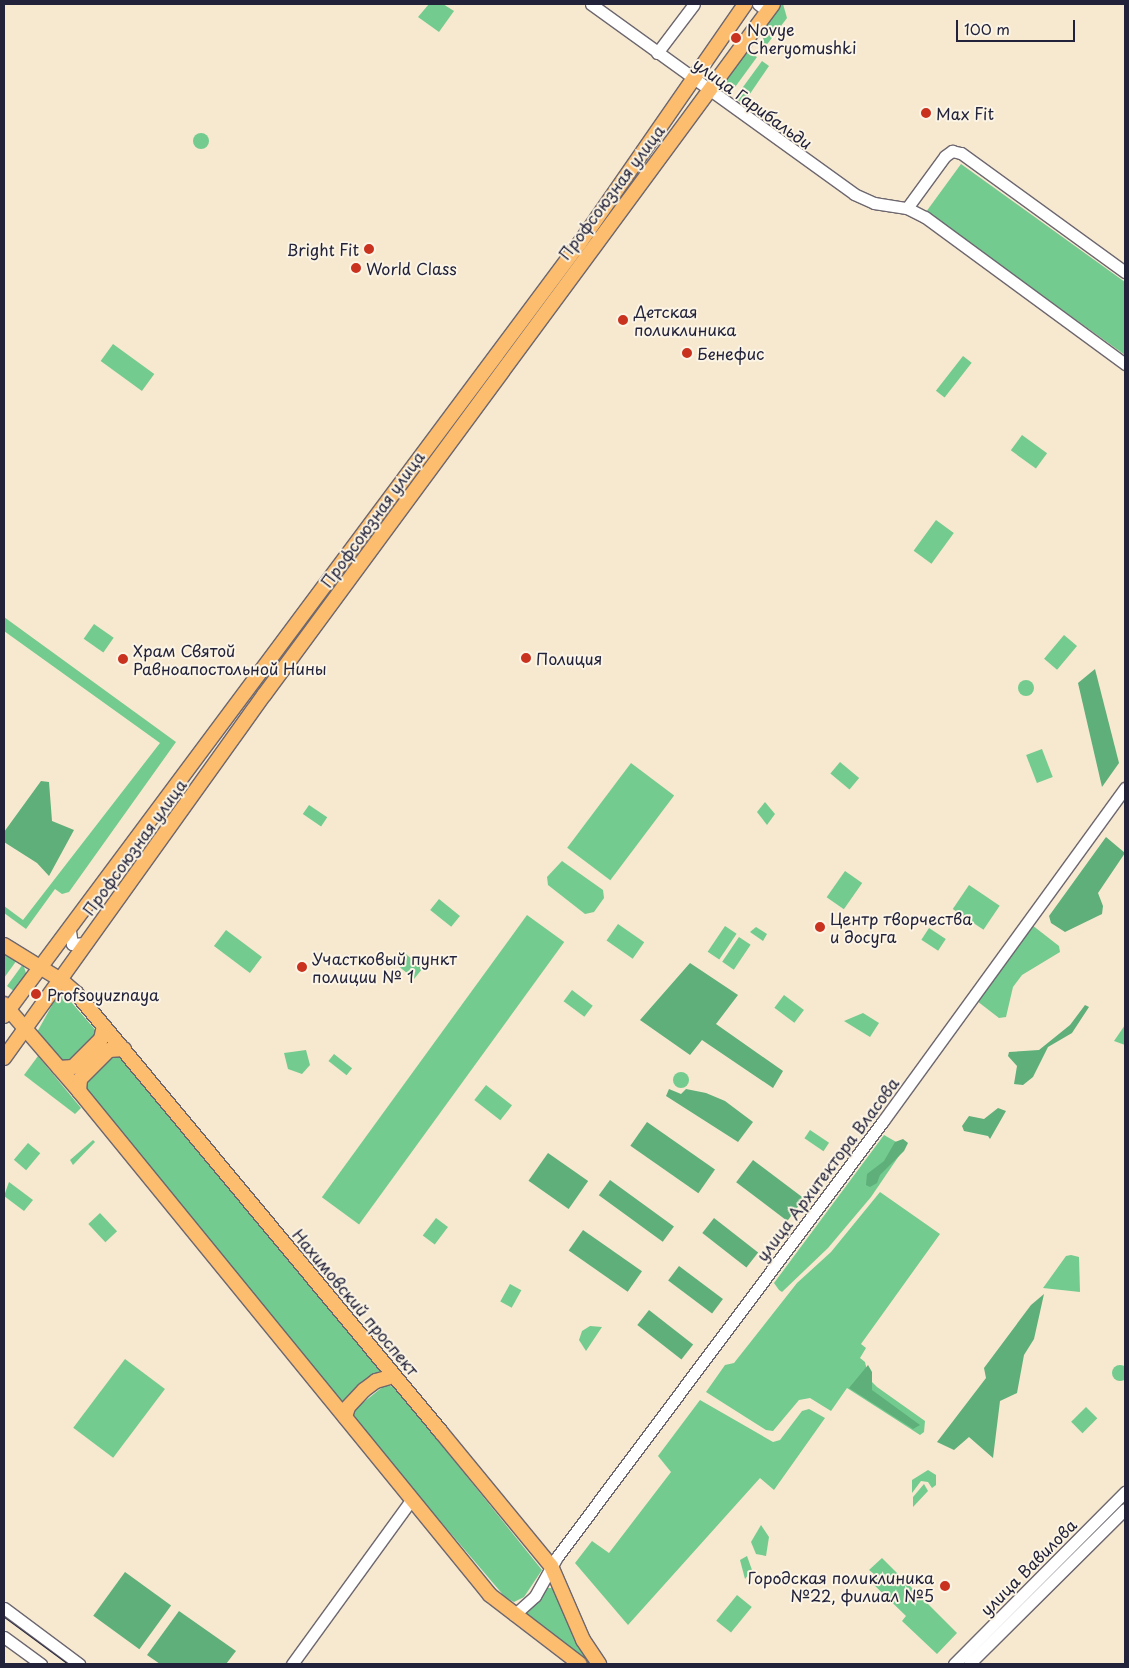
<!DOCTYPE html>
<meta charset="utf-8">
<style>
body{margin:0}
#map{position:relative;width:1129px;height:1668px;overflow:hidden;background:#f7e8d0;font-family:"Playpen Sans",sans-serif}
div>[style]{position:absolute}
.green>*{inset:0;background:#73cb90;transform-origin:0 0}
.round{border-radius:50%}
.forest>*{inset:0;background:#5eaf7a;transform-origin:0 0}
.roads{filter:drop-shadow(1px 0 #6d676f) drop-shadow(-1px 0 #6d676f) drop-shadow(0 1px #6d676f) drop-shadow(0 -1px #6d676f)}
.minor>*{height:11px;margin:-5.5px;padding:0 5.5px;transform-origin:5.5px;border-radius:5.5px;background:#fff}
.major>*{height:14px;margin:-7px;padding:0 7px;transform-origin:7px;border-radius:7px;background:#fcbd6f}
.tram>*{height:1px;margin:-0.5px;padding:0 0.5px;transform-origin:0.5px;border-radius:0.5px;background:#22223b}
.dots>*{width:14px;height:14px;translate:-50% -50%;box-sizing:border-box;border:2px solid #fcf5e5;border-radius:50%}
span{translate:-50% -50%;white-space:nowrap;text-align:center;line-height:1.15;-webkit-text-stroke:4px #fcf5e5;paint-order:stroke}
.poi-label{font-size:16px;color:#22223b}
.left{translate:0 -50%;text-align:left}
.right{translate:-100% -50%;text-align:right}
.street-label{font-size:16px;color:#22223b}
.frame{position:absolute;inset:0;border:5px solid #22223b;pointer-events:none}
.scale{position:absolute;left:956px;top:20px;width:119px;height:22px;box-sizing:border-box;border:2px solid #22223b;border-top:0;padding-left:6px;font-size:15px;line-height:18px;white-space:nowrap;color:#22223b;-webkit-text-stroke:4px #fcf5e5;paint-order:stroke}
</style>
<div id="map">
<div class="green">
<div style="clip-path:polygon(429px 4px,443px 4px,454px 11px,439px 32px,418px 17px)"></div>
<div style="clip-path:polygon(779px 4px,783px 4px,787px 18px,765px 47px,761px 29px)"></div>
<div style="clip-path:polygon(747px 52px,757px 57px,730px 94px,723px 83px,742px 55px)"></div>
<div style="clip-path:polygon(762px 61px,769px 66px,743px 104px,735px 98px)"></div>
<div class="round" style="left:193px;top:133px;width:16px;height:16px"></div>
<div style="clip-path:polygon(961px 164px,1125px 282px,1125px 355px,926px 212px)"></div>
<div style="left:113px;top:344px;width:51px;height:21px;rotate:36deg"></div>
<div style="left:963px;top:356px;width:11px;height:44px;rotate:38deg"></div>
<div style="left:1022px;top:435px;width:31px;height:19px;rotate:36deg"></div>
<div style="left:936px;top:520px;width:22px;height:38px;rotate:36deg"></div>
<div style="clip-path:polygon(4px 617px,176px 742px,69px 892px,62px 894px,55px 889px,26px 929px,4px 913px,4px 906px,23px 920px,160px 743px,4px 631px)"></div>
<div style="left:94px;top:624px;width:24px;height:18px;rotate:35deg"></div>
<div style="left:1064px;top:635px;width:17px;height:31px;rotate:40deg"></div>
<div class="round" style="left:1018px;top:680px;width:16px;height:16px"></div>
<div style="left:1042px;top:749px;width:30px;height:17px;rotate:69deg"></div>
<div style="left:840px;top:762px;width:25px;height:15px;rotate:40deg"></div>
<div style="left:631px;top:763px;width:54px;height:106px;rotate:37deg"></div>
<div style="clip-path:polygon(765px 802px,775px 814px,767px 825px,757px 812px)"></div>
<div style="left:309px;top:805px;width:22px;height:11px;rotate:34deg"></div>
<div style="clip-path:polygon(562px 861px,603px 890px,604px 898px,594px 912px,585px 914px,548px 885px,547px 877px)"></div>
<div style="left:845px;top:871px;width:21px;height:32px;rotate:35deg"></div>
<div style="left:969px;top:885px;width:37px;height:29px;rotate:34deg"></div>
<div style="left:439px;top:899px;width:27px;height:14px;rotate:39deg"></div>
<div style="left:527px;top:915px;width:46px;height:349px;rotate:36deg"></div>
<div style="left:618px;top:924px;width:32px;height:20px;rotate:35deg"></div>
<div style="clip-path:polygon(1032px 925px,1059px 946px,1060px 952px,1022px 975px,1013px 987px,1006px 1017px,999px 1018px,977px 1001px)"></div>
<div style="left:725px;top:926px;width:14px;height:31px;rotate:34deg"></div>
<div style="clip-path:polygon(756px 927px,767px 934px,763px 941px,750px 932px)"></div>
<div style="left:929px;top:928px;width:20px;height:14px;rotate:33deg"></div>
<div style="left:226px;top:930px;width:45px;height:20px;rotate:37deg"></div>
<div style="left:739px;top:937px;width:14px;height:30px;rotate:34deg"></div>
<div style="clip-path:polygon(4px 950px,17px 960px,4px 978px)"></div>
<div style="left:402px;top:951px;width:27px;height:14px;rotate:39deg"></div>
<div style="clip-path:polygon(23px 964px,27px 976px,15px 992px,7px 986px)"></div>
<div style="left:572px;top:990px;width:26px;height:14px;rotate:37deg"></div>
<div style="clip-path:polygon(65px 995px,99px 1034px,73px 1065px,62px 1063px,36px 1034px,56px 998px)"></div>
<div style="left:784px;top:995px;width:25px;height:16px;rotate:37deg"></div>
<div style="clip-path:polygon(863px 1013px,879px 1023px,870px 1037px,844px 1021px)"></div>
<div style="clip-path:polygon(1125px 1025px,1125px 1045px,1114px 1041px)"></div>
<div style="clip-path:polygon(306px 1050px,310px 1065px,302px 1074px,288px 1069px,284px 1053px)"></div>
<div style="left:334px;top:1054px;width:23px;height:9px;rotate:38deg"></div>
<div style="clip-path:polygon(110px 1055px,119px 1055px,381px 1370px,341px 1404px,82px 1088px,88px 1075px)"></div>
<div style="clip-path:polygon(38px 1056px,81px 1108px,75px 1114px,24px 1075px)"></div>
<div class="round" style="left:673px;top:1072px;width:16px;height:16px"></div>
<div style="left:486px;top:1085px;width:33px;height:19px;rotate:38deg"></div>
<div style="left:810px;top:1130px;width:23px;height:10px;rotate:34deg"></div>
<div style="clip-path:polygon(884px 1135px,905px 1147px,871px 1197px,828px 1248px,782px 1292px,779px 1290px,774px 1283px)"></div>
<div style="clip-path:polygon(93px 1140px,95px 1142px,73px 1165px,70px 1160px)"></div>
<div style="left:28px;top:1143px;width:16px;height:22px;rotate:40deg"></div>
<div style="clip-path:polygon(9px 1182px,33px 1200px,24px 1211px,4px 1196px)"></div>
<div style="clip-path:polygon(880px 1192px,940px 1234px,861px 1344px,866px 1348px,860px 1358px,865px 1362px,869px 1379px,877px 1387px,925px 1421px,924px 1432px,920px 1435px,847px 1388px,831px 1411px,810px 1398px,799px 1400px,773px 1431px,766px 1430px,706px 1392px,725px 1365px,734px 1363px,797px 1283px,831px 1252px)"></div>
<div style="left:100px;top:1213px;width:25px;height:16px;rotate:47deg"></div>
<div style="left:436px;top:1218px;width:15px;height:22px;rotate:37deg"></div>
<div style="clip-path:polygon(1071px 1255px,1079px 1257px,1080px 1292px,1043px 1288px,1066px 1256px)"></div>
<div style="left:510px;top:1284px;width:13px;height:20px;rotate:29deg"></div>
<div style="clip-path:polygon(590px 1326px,602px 1327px,586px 1351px,579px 1340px,582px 1331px)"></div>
<div style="left:125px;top:1359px;width:50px;height:86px;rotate:37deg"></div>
<div class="round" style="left:1112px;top:1365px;width:16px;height:16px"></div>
<div style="clip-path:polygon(385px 1385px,395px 1387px,542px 1570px,524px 1597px,514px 1602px,505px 1597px,354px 1420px,354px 1410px)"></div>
<div style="clip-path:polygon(700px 1400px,773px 1442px,780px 1440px,802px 1411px,809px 1409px,825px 1418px,774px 1490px,760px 1478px,628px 1625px,575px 1563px,592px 1541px,609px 1553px,671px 1472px,658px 1456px)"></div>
<div style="left:1086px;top:1407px;width:16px;height:21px;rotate:45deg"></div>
<div style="clip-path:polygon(928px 1470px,936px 1475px,936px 1485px,932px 1488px,928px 1482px,921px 1481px,912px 1493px,912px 1480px)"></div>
<div style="clip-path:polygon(924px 1484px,928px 1491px,913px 1507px,913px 1497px)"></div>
<div style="clip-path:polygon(761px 1525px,769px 1537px,766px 1556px,756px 1554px,751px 1542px)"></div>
<div style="clip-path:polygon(747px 1556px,752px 1570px,745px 1579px,740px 1560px)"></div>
<div style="clip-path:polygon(882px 1558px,957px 1633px,937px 1654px,902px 1621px,906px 1616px,869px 1580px,874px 1574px,869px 1570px)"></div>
<div style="clip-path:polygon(544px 1588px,553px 1588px,588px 1662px,526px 1614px)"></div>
<div style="left:737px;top:1595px;width:19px;height:33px;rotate:39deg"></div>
</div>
<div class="forest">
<div style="clip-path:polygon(1095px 669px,1119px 763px,1102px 787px,1078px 683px)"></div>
<div style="clip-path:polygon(41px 781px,49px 782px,52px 821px,74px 830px,49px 876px,37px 863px,4px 842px,4px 832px)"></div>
<div style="clip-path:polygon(1106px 837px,1125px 853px,1098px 893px,1103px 906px,1102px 914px,1065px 932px,1051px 923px,1049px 916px)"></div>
<div style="clip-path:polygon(690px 963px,738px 995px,716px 1024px,783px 1071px,773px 1088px,702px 1040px,690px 1055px,640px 1020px)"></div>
<div style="clip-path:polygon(1085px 1005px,1089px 1007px,1072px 1033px,1048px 1047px,1033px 1077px,1023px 1085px,1014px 1084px,1017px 1066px,1008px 1056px,1009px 1052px,1039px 1050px,1070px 1025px)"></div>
<div style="clip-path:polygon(669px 1089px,681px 1094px,686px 1089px,706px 1093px,725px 1101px,753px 1122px,738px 1142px,666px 1096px)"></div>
<div style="clip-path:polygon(998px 1108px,1006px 1111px,990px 1139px,988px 1136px,964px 1131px,962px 1126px,969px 1116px,984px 1119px)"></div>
<div style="left:647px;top:1122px;width:83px;height:29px;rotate:35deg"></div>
<div style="clip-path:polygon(903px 1139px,908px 1143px,904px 1151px,880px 1175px,877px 1183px,870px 1187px,866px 1185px,867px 1174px,884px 1161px,895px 1142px)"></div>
<div style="left:548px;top:1153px;width:49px;height:34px;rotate:35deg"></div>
<div style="left:753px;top:1160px;width:64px;height:28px;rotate:37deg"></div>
<div style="left:610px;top:1180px;width:79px;height:19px;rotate:36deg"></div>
<div style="left:714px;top:1218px;width:56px;height:19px;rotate:38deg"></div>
<div style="left:583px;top:1230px;width:72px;height:25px;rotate:35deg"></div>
<div style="left:679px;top:1266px;width:55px;height:18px;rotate:37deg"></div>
<div style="clip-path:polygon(1044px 1294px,1034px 1339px,1024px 1355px,1017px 1393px,1000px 1401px,993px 1458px,969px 1437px,954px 1450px,937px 1442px,986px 1378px,984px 1368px,1031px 1305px)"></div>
<div style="left:649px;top:1310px;width:56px;height:19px;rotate:38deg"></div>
<div style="clip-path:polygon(868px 1365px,872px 1372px,872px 1390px,920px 1425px,913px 1429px,849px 1388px)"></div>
<div style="left:125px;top:1572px;width:57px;height:54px;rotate:36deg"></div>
<div style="clip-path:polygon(179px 1611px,236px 1651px,226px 1664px,160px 1664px,147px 1655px)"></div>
</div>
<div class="roads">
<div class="minor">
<div style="left:591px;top:4px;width:324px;rotate:35.8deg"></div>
<div style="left:854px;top:194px;width:22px;rotate:24deg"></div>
<div style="left:874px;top:203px;width:33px;rotate:9deg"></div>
<div style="left:907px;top:208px;width:20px;rotate:27deg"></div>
<div style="left:925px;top:217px;width:248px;rotate:36.3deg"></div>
<div style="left:758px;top:4px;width:11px;rotate:38deg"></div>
<div style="left:657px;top:53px;width:61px;rotate:-52.9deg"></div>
<div style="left:907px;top:208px;width:64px;rotate:-53.8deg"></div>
<div style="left:945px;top:156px;width:9px;rotate:-36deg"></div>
<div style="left:952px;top:151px;width:9px;rotate:13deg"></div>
<div style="left:961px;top:153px;width:203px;rotate:36deg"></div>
<div style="left:70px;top:931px;width:13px;rotate:81deg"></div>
<div style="left:72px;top:944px;width:15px;rotate:-4deg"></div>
<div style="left:4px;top:1608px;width:94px;rotate:36.7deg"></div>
<div style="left:514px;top:1615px;width:28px;rotate:-42deg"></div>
<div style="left:535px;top:1596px;width:45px;rotate:-60.6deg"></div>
<div style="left:557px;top:1557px;width:544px;rotate:-53.21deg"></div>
<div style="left:883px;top:1121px;width:412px;rotate:-54deg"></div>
<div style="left:4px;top:1637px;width:46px;rotate:36.1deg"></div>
<div style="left:292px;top:1664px;width:204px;rotate:-54deg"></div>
<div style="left:954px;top:1664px;width:243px;rotate:-45.2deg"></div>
<div style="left:969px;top:1664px;width:220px;rotate:-44.8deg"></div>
</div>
<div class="major">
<div style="left:4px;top:945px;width:67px;rotate:31.6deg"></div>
<div style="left:61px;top:980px;width:21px;rotate:41deg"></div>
<div style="left:77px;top:994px;width:570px;rotate:50.27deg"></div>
<div style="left:441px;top:1432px;width:173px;rotate:50.6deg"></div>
<div style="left:551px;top:1566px;width:81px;rotate:66.6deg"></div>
<div style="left:583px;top:1640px;width:29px;rotate:56deg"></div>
<div style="left:4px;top:1004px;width:115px;rotate:49.2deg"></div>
<div style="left:79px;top:1091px;width:650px;rotate:50.8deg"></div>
<div style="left:490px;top:1595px;width:113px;rotate:37.5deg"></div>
<div style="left:4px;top:1016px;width:963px;rotate:-53.32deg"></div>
<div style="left:579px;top:244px;width:292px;rotate:-55.3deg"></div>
<div style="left:4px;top:1058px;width:447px;rotate:-54.4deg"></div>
<div style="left:264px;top:695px;width:858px;rotate:-53.62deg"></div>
<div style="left:59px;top:1068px;width:14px;rotate:-4deg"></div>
<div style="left:73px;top:1067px;width:40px;rotate:-45deg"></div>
<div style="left:101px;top:1039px;width:13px;rotate:-77deg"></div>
<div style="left:79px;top:1091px;width:12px;rotate:-85deg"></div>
<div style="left:80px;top:1079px;width:41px;rotate:-45deg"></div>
<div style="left:109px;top:1050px;width:15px;rotate:-4deg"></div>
<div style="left:345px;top:1417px;width:10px;rotate:-73deg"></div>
<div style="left:348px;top:1407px;width:23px;rotate:-47deg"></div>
<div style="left:364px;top:1390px;width:15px;rotate:-37deg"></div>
<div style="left:376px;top:1381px;width:19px;rotate:-16deg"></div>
</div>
</div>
<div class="tram">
<div style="left:4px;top:1617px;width:79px;rotate:36.3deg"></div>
</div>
<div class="dots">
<div style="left:736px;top:38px;background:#c8321e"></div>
<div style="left:926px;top:113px;background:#c8321e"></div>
<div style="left:369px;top:249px;background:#c8321e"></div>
<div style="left:356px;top:268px;background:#c8321e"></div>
<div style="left:623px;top:320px;background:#c8321e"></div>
<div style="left:687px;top:353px;background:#c8321e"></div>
<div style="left:526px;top:658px;background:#c8321e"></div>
<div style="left:123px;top:659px;background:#c8321e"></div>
<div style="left:820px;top:927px;background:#c8321e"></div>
<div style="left:302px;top:967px;background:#c8321e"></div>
<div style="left:36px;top:994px;background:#c8321e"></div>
<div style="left:945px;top:1586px;background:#c8321e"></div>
</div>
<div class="poi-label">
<span class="left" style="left:747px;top:38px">Novye<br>Cheryomushki</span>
<span class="left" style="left:936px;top:113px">Max Fit</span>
<span class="right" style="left:359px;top:249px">Bright Fit</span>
<span class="left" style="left:366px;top:268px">World Class</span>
<span class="left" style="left:634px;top:320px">Детская<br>поликлиника</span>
<span class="left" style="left:697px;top:353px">Бенефис</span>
<span class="left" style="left:133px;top:659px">Храм Святой<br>Равноапостольной Нины</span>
<span class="left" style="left:536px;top:658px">Полиция</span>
<span class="left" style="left:830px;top:927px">Центр творчества<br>и досуга</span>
<span class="left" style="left:312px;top:967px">Участковый пункт<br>полиции № 1</span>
<span class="left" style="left:47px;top:994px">Profsoyuznaya</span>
<span class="right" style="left:934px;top:1586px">Городская поликлиника<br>№22, филиал №5</span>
</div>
<div class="street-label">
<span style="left:753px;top:103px;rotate:36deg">улица Гарибальди</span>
<span style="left:611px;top:192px;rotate:-53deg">Профсоюзная улица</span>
<span style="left:372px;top:519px;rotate:-54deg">Профсоюзная улица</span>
<span style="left:134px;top:847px;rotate:-54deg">Профсоюзная улица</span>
<span style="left:827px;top:1169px;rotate:-53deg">улица Архитектора Власова</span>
<span style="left:356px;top:1302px;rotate:50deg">Нахимовский проспект</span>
<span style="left:1028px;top:1567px;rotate:-45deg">улица Вавилова</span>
</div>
<div class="frame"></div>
<div class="scale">100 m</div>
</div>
